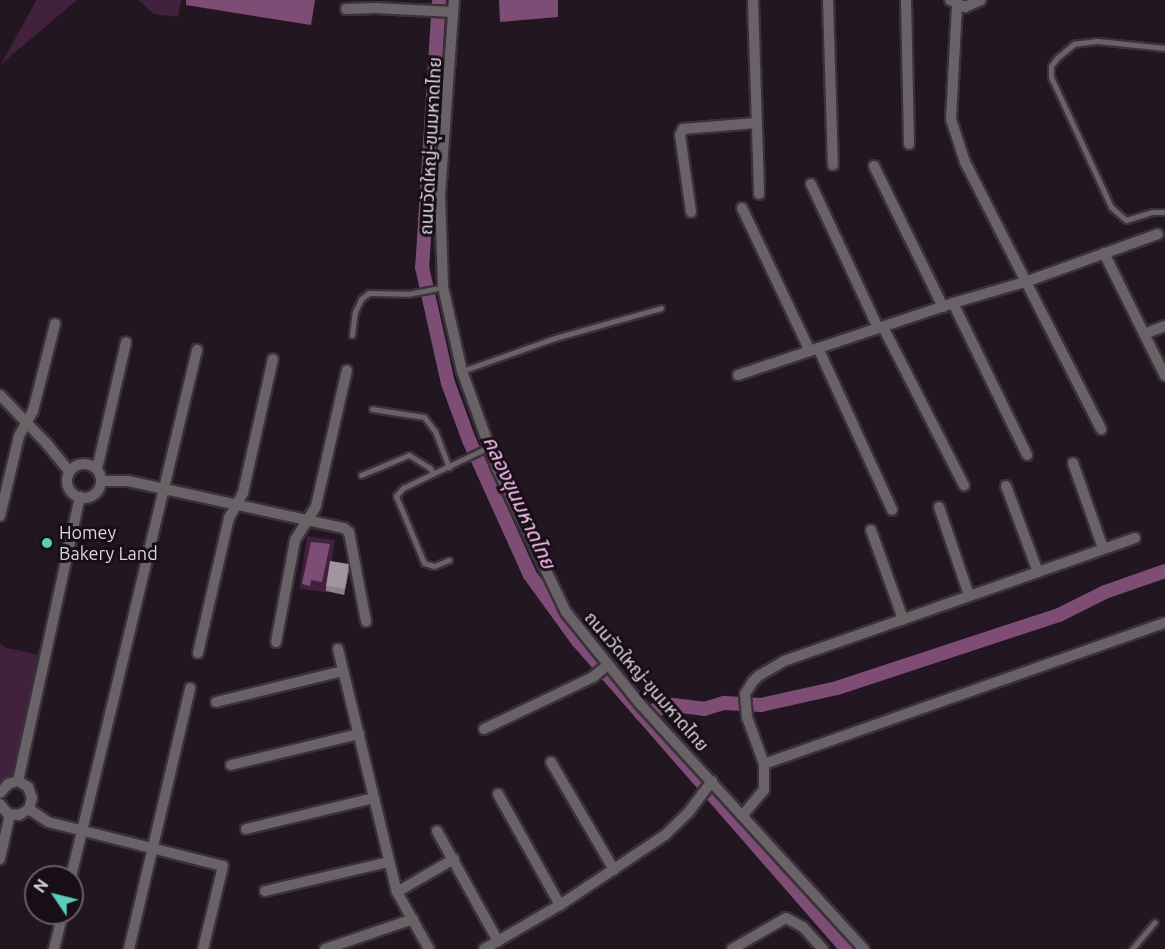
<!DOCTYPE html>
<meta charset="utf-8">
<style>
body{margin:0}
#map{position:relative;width:1165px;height:949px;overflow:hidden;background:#221720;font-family:Ubuntu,"Noto Sans Thai",sans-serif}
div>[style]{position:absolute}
.green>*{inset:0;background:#42213e;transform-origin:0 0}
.water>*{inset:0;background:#7d4d75}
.canal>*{height:14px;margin:-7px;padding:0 7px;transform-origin:7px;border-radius:7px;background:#7d4d75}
.roads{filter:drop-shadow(2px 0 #3c313a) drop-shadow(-2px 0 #3c313a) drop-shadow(0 2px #3c313a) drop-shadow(0 -2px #3c313a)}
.lane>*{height:5px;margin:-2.5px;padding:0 2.5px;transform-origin:2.5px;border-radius:2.5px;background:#696368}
.street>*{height:10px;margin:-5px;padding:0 5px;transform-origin:5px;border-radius:5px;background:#696368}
.street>.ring{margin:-5px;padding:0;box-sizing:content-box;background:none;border:10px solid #696368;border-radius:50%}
.wall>*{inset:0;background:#8c808a}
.shaded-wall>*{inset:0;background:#726870}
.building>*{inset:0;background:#a395a0;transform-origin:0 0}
.dots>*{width:16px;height:16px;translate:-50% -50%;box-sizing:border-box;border:3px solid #180e17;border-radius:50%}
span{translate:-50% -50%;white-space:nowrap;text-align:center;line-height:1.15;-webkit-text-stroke:6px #180e17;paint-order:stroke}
.street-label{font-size:18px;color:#dbd4d9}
.poi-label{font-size:18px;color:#dbd4d9}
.left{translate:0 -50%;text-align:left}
.water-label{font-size:20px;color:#fcc1f2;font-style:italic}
.north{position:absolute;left:24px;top:865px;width:60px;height:60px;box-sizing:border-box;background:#180e17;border:2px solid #665d65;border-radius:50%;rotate:305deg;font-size:16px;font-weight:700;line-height:24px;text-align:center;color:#dbd4d9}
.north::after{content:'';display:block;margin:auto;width:21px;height:27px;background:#5acebd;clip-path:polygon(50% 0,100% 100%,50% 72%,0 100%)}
</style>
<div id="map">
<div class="green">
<div style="clip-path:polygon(36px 0,77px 0,1px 64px,36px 1px)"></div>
<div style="clip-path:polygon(138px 0,181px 0,178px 17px,154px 14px)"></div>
<div style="left:307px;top:536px;width:28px;height:53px;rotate:8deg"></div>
<div style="clip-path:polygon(0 644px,7px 648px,44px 656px,18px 781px,0 793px)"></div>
</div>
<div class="water">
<div style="clip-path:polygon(186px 0,315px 0,311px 25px,186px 5px)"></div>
<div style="clip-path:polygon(499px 0,558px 0,558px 17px,500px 22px)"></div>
<div style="clip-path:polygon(311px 542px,330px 544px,322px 582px,311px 580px,310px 586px,302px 584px)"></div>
</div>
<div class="canal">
<div style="left:439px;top:0;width:268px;rotate:93.6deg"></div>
<div style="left:422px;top:267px;width:119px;rotate:77.4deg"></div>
<div style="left:448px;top:383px;width:61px;rotate:69.8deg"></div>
<div style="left:469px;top:440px;width:148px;rotate:65.7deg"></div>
<div style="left:530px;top:575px;width:82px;rotate:54deg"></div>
<div style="left:578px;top:641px;width:409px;rotate:48.9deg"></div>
<div style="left:641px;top:714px;width:33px;rotate:-16deg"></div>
<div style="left:673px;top:705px;width:31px;rotate:7deg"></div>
<div style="left:704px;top:709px;width:21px;rotate:-17deg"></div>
<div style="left:724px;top:703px;width:37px;rotate:3deg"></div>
<div style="left:761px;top:705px;width:78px;rotate:-12.6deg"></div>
<div style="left:837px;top:688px;width:234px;rotate:-18.2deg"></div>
<div style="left:1059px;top:615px;width:51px;rotate:-26.6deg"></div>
<div style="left:1105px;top:592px;width:64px;rotate:-19.3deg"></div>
</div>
<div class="roads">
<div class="lane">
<div style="left:1165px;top:48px;width:68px;rotate:-174.1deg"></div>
<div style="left:1097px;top:41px;width:23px;rotate:173deg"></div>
<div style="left:1074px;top:44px;width:22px;rotate:141deg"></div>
<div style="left:1057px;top:58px;width:10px;rotate:127deg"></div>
<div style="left:1051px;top:66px;width:11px;rotate:90deg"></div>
<div style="left:1051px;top:77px;width:143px;rotate:65.2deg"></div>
<div style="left:1111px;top:207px;width:20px;rotate:41deg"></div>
<div style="left:1126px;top:220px;width:28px;rotate:-17deg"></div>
<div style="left:1153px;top:212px;width:12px"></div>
<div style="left:352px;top:335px;width:23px;rotate:-83deg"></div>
<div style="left:355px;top:312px;width:14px;rotate:-65deg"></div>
<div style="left:361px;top:299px;width:10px;rotate:-37deg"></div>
<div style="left:369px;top:293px;width:39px;rotate:1deg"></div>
<div style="left:408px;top:294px;width:36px;rotate:-11deg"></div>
<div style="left:462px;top:371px;width:99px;rotate:-19.5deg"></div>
<div style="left:555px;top:338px;width:110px;rotate:-15.8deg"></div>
<div style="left:372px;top:409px;width:53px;rotate:8.7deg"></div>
<div style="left:424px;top:417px;width:18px;rotate:52deg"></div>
<div style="left:435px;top:431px;width:39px;rotate:69deg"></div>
<div style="left:361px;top:475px;width:52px;rotate:-22.6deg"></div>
<div style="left:409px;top:455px;width:25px;rotate:32deg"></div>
<div style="left:430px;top:468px;width:6px;rotate:59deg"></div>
<div style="left:449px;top:560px;width:16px;rotate:158deg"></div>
<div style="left:434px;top:566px;width:10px;rotate:-163deg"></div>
<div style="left:424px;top:563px;width:73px;rotate:-112.7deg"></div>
<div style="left:396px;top:496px;width:11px;rotate:-49deg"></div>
<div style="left:403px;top:488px;width:95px;rotate:-25.5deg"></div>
<div style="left:1132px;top:949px;width:35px;rotate:-50deg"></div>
</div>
<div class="street">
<div style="left:454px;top:0;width:196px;rotate:94.1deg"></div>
<div style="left:440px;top:195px;width:92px;rotate:88.1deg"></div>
<div style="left:443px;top:287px;width:86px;rotate:77.3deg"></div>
<div style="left:462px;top:371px;width:103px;rotate:70.2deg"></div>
<div style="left:497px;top:468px;width:160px;rotate:64.4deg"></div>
<div style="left:566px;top:612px;width:118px;rotate:51.2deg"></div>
<div style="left:640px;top:704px;width:332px;rotate:47.6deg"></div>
<div style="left:753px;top:0;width:194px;rotate:88.2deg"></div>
<div style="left:828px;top:0;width:165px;rotate:88.3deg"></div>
<div style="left:906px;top:0;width:144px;rotate:88.8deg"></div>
<div style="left:950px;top:0;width:17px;rotate:25deg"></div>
<div style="left:965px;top:7px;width:17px;rotate:-24deg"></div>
<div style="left:957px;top:5px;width:114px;rotate:93deg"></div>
<div style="left:951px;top:119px;width:45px;rotate:72deg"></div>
<div style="left:965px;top:162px;width:300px;rotate:63deg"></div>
<div style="left:346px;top:9px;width:29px;rotate:-2deg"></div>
<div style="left:375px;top:8px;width:78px;rotate:2.9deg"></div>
<div style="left:874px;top:166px;width:157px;rotate:63.9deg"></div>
<div style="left:811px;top:184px;width:159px;rotate:65deg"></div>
<div style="left:742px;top:208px;width:158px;rotate:64.6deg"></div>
<div style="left:691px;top:212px;width:78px;rotate:-98.1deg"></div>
<div style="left:680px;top:135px;width:7px;rotate:-63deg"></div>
<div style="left:683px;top:129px;width:73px;rotate:-4.7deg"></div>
<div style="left:1104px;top:253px;width:137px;rotate:63.6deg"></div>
<div style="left:953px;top:303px;width:169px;rotate:64deg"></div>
<div style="left:883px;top:327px;width:178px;rotate:62.9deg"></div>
<div style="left:1144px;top:334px;width:22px;rotate:-21deg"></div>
<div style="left:818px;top:348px;width:178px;rotate:65.4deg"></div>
<div style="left:738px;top:375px;width:227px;rotate:-18.5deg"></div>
<div style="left:953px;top:303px;width:75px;rotate:-16.3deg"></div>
<div style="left:1025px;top:282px;width:141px;rotate:-19.8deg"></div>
<div style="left:0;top:395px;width:68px;rotate:46.2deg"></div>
<div style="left:47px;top:444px;width:36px;rotate:51deg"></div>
<div style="left:1073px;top:463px;width:90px;rotate:70.6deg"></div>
<div class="ring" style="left:67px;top:464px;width:24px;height:24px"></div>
<div style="left:97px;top:469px;width:130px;rotate:-77.1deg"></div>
<div style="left:101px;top:481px;width:27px"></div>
<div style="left:128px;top:481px;width:221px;rotate:12.3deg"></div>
<div style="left:344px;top:528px;width:6px;rotate:39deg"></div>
<div style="left:349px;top:532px;width:91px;rotate:79.2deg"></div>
<div style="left:1006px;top:486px;width:92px;rotate:69.6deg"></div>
<div style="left:939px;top:507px;width:93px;rotate:71.2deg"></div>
<div style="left:0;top:516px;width:82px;rotate:-76.6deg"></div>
<div style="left:19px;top:436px;width:29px;rotate:-61deg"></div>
<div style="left:33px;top:411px;width:90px;rotate:-75.8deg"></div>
<div style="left:871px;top:530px;width:95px;rotate:70.2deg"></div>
<div style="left:276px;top:642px;width:104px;rotate:-79.4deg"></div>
<div style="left:295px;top:540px;width:40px;rotate:-58deg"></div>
<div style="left:316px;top:506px;width:139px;rotate:-77.2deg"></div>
<div style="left:338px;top:649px;width:250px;rotate:76.4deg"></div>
<div style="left:397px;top:892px;width:65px;rotate:60.7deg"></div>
<div style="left:198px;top:653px;width:139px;rotate:-77.1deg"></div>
<div style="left:229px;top:518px;width:29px;rotate:-61deg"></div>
<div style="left:243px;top:493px;width:137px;rotate:-77.4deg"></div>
<div style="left:216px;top:702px;width:131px;rotate:-13.7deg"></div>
<div style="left:484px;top:729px;width:121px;rotate:-25.5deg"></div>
<div style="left:593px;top:677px;width:19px;rotate:-39deg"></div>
<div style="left:551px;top:762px;width:125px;rotate:59.7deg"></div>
<div style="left:764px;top:764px;width:50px;rotate:-109.9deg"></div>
<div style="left:747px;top:717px;width:23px;rotate:-95deg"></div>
<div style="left:745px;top:694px;width:15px;rotate:-58deg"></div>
<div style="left:753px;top:681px;width:9px;rotate:-41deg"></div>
<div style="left:760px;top:675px;width:28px;rotate:-30deg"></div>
<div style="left:784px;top:661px;width:372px;rotate:-19.3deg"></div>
<div style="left:231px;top:765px;width:132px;rotate:-13.6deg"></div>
<div style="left:18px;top:781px;width:291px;rotate:-77.7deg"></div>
<div style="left:0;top:793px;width:12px;rotate:-48deg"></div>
<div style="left:8px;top:784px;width:10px;rotate:-17deg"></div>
<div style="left:18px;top:781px;width:12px;rotate:31deg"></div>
<div style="left:28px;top:787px;width:12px;rotate:70deg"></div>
<div style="left:32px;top:798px;width:11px;rotate:105deg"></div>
<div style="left:29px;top:809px;width:12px;rotate:149deg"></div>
<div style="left:19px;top:815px;width:11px;rotate:-175deg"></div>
<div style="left:8px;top:814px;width:13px;rotate:-129deg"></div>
<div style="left:498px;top:794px;width:127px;rotate:60.8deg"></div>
<div style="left:29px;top:809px;width:23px;rotate:34deg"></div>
<div style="left:48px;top:822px;width:180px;rotate:14.1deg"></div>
<div style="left:223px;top:866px;width:85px;rotate:103.5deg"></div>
<div style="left:742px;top:816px;width:34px;rotate:-50deg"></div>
<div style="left:764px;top:790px;width:26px;rotate:-90deg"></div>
<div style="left:764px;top:764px;width:425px;rotate:-19.4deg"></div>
<div style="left:246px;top:829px;width:132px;rotate:-13.6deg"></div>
<div style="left:437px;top:831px;width:126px;rotate:61deg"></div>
<div style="left:0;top:859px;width:46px;rotate:-77.5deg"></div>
<div style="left:71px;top:877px;width:542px;rotate:-76.55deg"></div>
<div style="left:265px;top:891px;width:127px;rotate:-13.2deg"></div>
<div style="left:397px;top:892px;width:66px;rotate:-30.1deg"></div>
<div style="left:54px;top:949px;width:37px;rotate:-76deg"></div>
<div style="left:129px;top:949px;width:268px;rotate:-76.8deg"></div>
<div style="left:325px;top:949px;width:93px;rotate:-18.8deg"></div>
<div style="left:484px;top:949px;width:88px;rotate:-30.1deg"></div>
<div style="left:560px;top:905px;width:126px;rotate:-33.7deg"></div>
<div style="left:665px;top:835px;width:32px;rotate:-44deg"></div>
<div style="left:688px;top:813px;width:40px;rotate:-53deg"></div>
<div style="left:732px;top:949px;width:62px;rotate:-29.9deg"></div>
<div style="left:786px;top:918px;width:19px;rotate:28deg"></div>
<div style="left:803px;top:927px;width:30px;rotate:48deg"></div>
</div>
</div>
<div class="wall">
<div style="clip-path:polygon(349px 570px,344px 595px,326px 591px,326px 586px)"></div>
</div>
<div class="shaded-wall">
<div style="clip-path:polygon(349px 564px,349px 570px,344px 595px,344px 589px)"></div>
</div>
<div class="building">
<div style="left:330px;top:561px;width:19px;height:25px;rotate:9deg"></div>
</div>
<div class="dots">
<div style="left:47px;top:543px;background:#5acebd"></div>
</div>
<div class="street-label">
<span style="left:430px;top:146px;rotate:-87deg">ถนนวัดใหญ่-ขุนมหาดไทย</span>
<span style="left:647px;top:681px;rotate:49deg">ถนนวัดใหญ่-ขุนมหาดไทย</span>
</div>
<div class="poi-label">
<span class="left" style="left:59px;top:543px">Homey<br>Bakery Land</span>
</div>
<div class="water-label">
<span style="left:520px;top:502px;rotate:65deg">คลองขุนมหาดไทย</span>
</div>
<div class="north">N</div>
</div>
